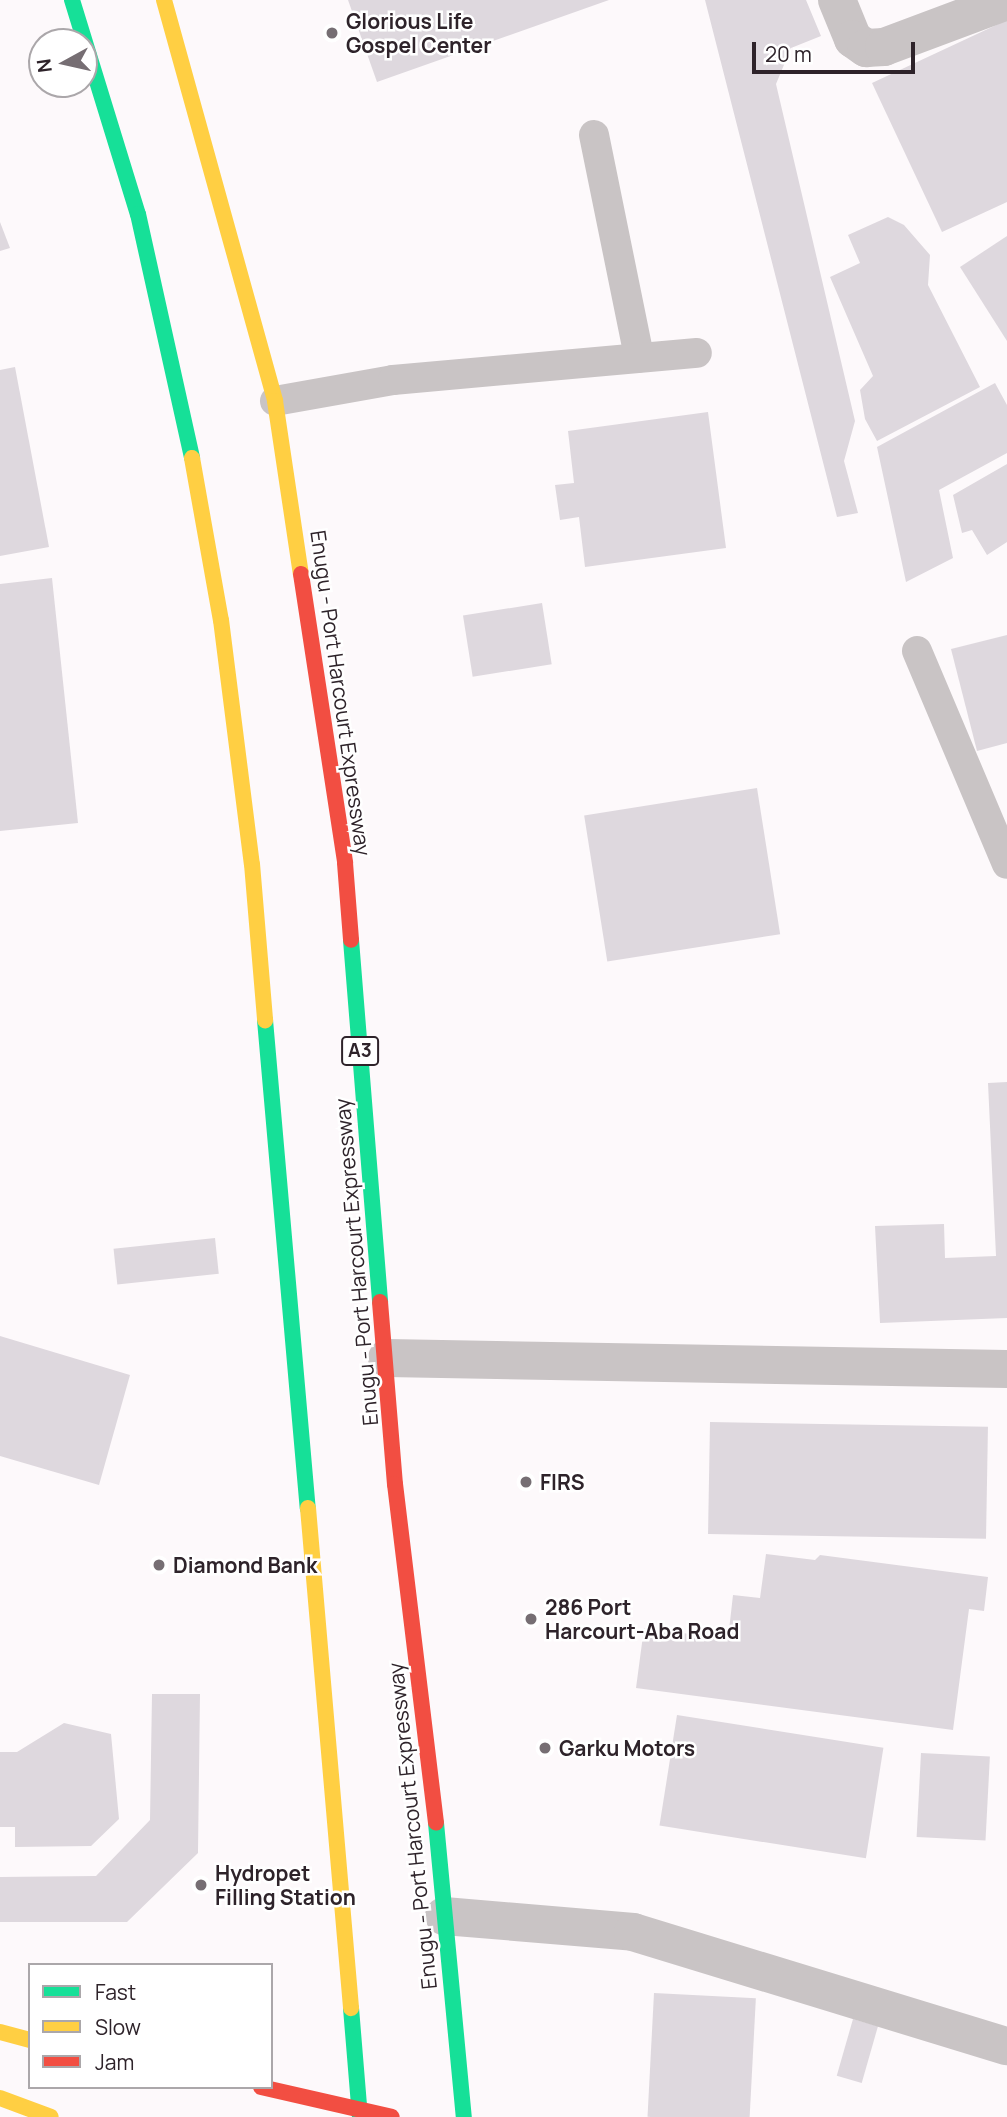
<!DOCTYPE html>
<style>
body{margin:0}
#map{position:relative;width:1007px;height:2117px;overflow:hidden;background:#fdf9fb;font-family:Manrope,sans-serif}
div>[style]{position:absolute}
.building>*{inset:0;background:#ded8de;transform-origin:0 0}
.lane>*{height:30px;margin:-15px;padding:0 15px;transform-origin:15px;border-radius:15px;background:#c9c4c5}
.street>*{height:38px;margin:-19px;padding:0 19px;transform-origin:19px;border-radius:19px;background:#c9c4c5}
.fast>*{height:16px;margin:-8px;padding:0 8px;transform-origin:8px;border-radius:8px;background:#16e098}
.slow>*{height:16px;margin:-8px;padding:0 8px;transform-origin:8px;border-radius:8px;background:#ffcf43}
.jam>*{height:16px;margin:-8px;padding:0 8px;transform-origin:8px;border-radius:8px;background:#f24e42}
.dots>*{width:19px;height:19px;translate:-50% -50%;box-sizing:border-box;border:4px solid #fff;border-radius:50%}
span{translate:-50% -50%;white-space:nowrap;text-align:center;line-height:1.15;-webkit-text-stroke:5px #fff;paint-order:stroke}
.shield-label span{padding:2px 5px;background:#fff;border:2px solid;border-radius:5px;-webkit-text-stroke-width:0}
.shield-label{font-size:19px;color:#2e232a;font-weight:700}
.poi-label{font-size:21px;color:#2e232a;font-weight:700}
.left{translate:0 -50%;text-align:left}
.street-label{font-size:21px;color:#2e232a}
.legend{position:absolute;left:28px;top:1963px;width:245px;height:126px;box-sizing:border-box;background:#fff;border:2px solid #aba7aa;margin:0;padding:9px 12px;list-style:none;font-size:21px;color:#2e232a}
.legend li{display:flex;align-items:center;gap:14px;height:35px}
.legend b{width:35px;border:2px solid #aba7aa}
.north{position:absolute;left:28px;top:28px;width:70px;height:70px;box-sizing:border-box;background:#fff;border:2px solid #aba7aa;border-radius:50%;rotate:262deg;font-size:19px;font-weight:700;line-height:28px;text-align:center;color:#2e232a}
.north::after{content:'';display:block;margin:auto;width:24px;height:32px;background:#766e73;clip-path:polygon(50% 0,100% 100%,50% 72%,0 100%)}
.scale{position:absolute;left:752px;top:42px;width:163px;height:32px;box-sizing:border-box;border:4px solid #2e232a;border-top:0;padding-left:9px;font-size:21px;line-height:24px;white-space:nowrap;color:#2e232a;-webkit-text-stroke:5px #fff;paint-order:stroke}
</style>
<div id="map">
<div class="building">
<div style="clip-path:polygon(348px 0,609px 0,377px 82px)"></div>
<div style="clip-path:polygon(705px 0,806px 0,821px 36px,791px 48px,776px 84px,855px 421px,844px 461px,858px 513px,837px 517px)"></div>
<div style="clip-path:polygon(1007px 20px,1007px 202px,942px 232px,872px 83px)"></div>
<div style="clip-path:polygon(888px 217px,904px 225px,930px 255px,928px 285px,980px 387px,877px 441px,865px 419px,860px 390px,873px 376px,830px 277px,860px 263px,848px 235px)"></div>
<div style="clip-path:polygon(0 222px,10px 248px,0 251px)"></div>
<div style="clip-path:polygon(1007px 236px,1007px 341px,960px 267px)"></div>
<div style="clip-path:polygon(15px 367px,49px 547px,0 556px,0 370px)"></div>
<div style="clip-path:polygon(995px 383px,1007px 405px,1007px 453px,939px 490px,953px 558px,906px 582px,877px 447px)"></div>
<div style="clip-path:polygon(708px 412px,726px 548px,585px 567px,579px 517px,560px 520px,555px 485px,574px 483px,568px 431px)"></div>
<div style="clip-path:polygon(1007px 464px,1007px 542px,987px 555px,972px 530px,962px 533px,953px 495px)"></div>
<div style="clip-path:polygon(52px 578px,78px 823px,0 831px,0 584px)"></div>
<div style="left:542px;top:603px;width:62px;height:80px;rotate:81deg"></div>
<div style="clip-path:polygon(1007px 635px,1007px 743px,977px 751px,951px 649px)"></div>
<div style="left:757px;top:788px;width:148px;height:175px;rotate:81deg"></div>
<div style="clip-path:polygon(1007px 1082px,1007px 1318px,880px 1323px,875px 1226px,944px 1224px,945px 1258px,996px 1256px,988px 1083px)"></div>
<div style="left:215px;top:1238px;width:36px;height:102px;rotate:84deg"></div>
<div style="clip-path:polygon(0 1336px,130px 1375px,99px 1485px,0 1456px)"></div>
<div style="left:710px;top:1422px;width:278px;height:112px;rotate:1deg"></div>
<div style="clip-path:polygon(766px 1554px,815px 1560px,820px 1555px,988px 1577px,984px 1611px,969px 1609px,953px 1730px,636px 1688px,644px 1628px,728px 1639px,733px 1595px,760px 1598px)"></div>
<div style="clip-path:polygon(152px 1694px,200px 1694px,198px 1853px,127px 1922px,0 1922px,0 1877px,96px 1876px,150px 1820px)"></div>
<div style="left:677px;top:1715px;width:209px;height:112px;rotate:9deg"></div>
<div style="clip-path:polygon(64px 1723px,111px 1734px,119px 1819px,91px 1846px,15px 1847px,15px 1827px,0 1827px,0 1752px,17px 1752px)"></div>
<div style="left:921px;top:1753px;width:69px;height:84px;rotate:3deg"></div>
<div style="left:654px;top:1993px;width:102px;height:124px;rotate:3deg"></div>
<div style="left:853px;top:2019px;width:26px;height:59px;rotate:16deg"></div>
</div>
<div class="lane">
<div style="left:594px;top:135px;width:227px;rotate:78.5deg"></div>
<div style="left:275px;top:401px;width:120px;rotate:-10.1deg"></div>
<div style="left:393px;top:380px;width:305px;rotate:-5.1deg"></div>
<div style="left:917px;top:651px;width:231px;rotate:67.1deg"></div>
</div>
<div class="street">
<div style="left:837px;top:0;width:42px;rotate:67.7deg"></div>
<div style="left:853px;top:39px;width:16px;rotate:35deg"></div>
<div style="left:866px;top:48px;width:18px;rotate:-3deg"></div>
<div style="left:884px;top:47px;width:131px;rotate:-20.5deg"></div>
<div style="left:387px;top:1358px;width:620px;rotate:1.02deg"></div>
<div style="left:444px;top:1916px;width:190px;rotate:4.8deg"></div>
<div style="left:633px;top:1932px;width:391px;rotate:17deg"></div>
</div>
<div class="fast">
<div style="left:72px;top:0;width:224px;rotate:72.9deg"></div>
<div style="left:138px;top:214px;width:250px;rotate:77.5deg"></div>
<div style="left:351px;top:940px;width:363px;rotate:85.4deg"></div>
<div style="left:265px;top:1020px;width:490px;rotate:85deg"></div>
<div style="left:436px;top:1823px;width:295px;rotate:84.6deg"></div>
<div style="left:351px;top:2008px;width:109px;rotate:85.3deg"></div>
</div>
<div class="slow">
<div style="left:164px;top:0;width:416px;rotate:74.5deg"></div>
<div style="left:275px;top:401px;width:175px;rotate:81.5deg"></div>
<div style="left:192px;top:458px;width:165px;rotate:79.9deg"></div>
<div style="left:221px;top:620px;width:246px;rotate:82.8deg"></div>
<div style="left:252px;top:864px;width:157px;rotate:85.2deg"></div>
<div style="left:308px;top:1508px;width:502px;rotate:85.08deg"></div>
<div style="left:0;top:2032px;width:31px;rotate:15deg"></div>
<div style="left:0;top:2098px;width:54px;rotate:20.4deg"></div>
</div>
<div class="jam">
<div style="left:301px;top:574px;width:292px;rotate:81.3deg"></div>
<div style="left:345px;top:863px;width:77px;rotate:85.5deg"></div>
<div style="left:380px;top:1302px;width:183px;rotate:85.3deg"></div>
<div style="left:395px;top:1484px;width:341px;rotate:83.1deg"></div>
<div style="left:261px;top:2087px;width:134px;rotate:12.9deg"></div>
</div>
<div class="dots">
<div style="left:332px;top:33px;background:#766e73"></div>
<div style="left:526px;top:1482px;background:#766e73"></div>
<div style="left:159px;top:1565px;background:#766e73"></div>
<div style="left:531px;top:1619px;background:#766e73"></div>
<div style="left:545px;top:1748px;background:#766e73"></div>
<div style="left:201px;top:1885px;background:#766e73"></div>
</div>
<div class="shield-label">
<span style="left:360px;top:1051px">A3</span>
</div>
<div class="poi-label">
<span class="left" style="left:346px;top:33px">Glorious Life<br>Gospel Center</span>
<span class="left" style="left:540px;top:1482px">FIRS</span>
<span class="left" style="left:173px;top:1565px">Diamond Bank</span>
<span class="left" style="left:545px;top:1619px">286 Port<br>Harcourt-Aba Road</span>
<span class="left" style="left:559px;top:1748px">Garku Motors</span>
<span class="left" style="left:215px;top:1885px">Hydropet<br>Filling Station</span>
</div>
<div class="street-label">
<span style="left:341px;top:693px;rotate:82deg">Enugu - Port Harcourt Expressway</span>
<span style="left:356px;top:1262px;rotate:-95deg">Enugu - Port Harcourt Expressway</span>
<span style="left:412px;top:1826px;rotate:-96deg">Enugu - Port Harcourt Expressway</span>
</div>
<ul class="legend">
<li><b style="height:9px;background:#16e098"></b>Fast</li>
<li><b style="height:9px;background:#ffcf43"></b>Slow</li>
<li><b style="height:9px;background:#f24e42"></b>Jam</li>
</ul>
<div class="north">N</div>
<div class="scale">20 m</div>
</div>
